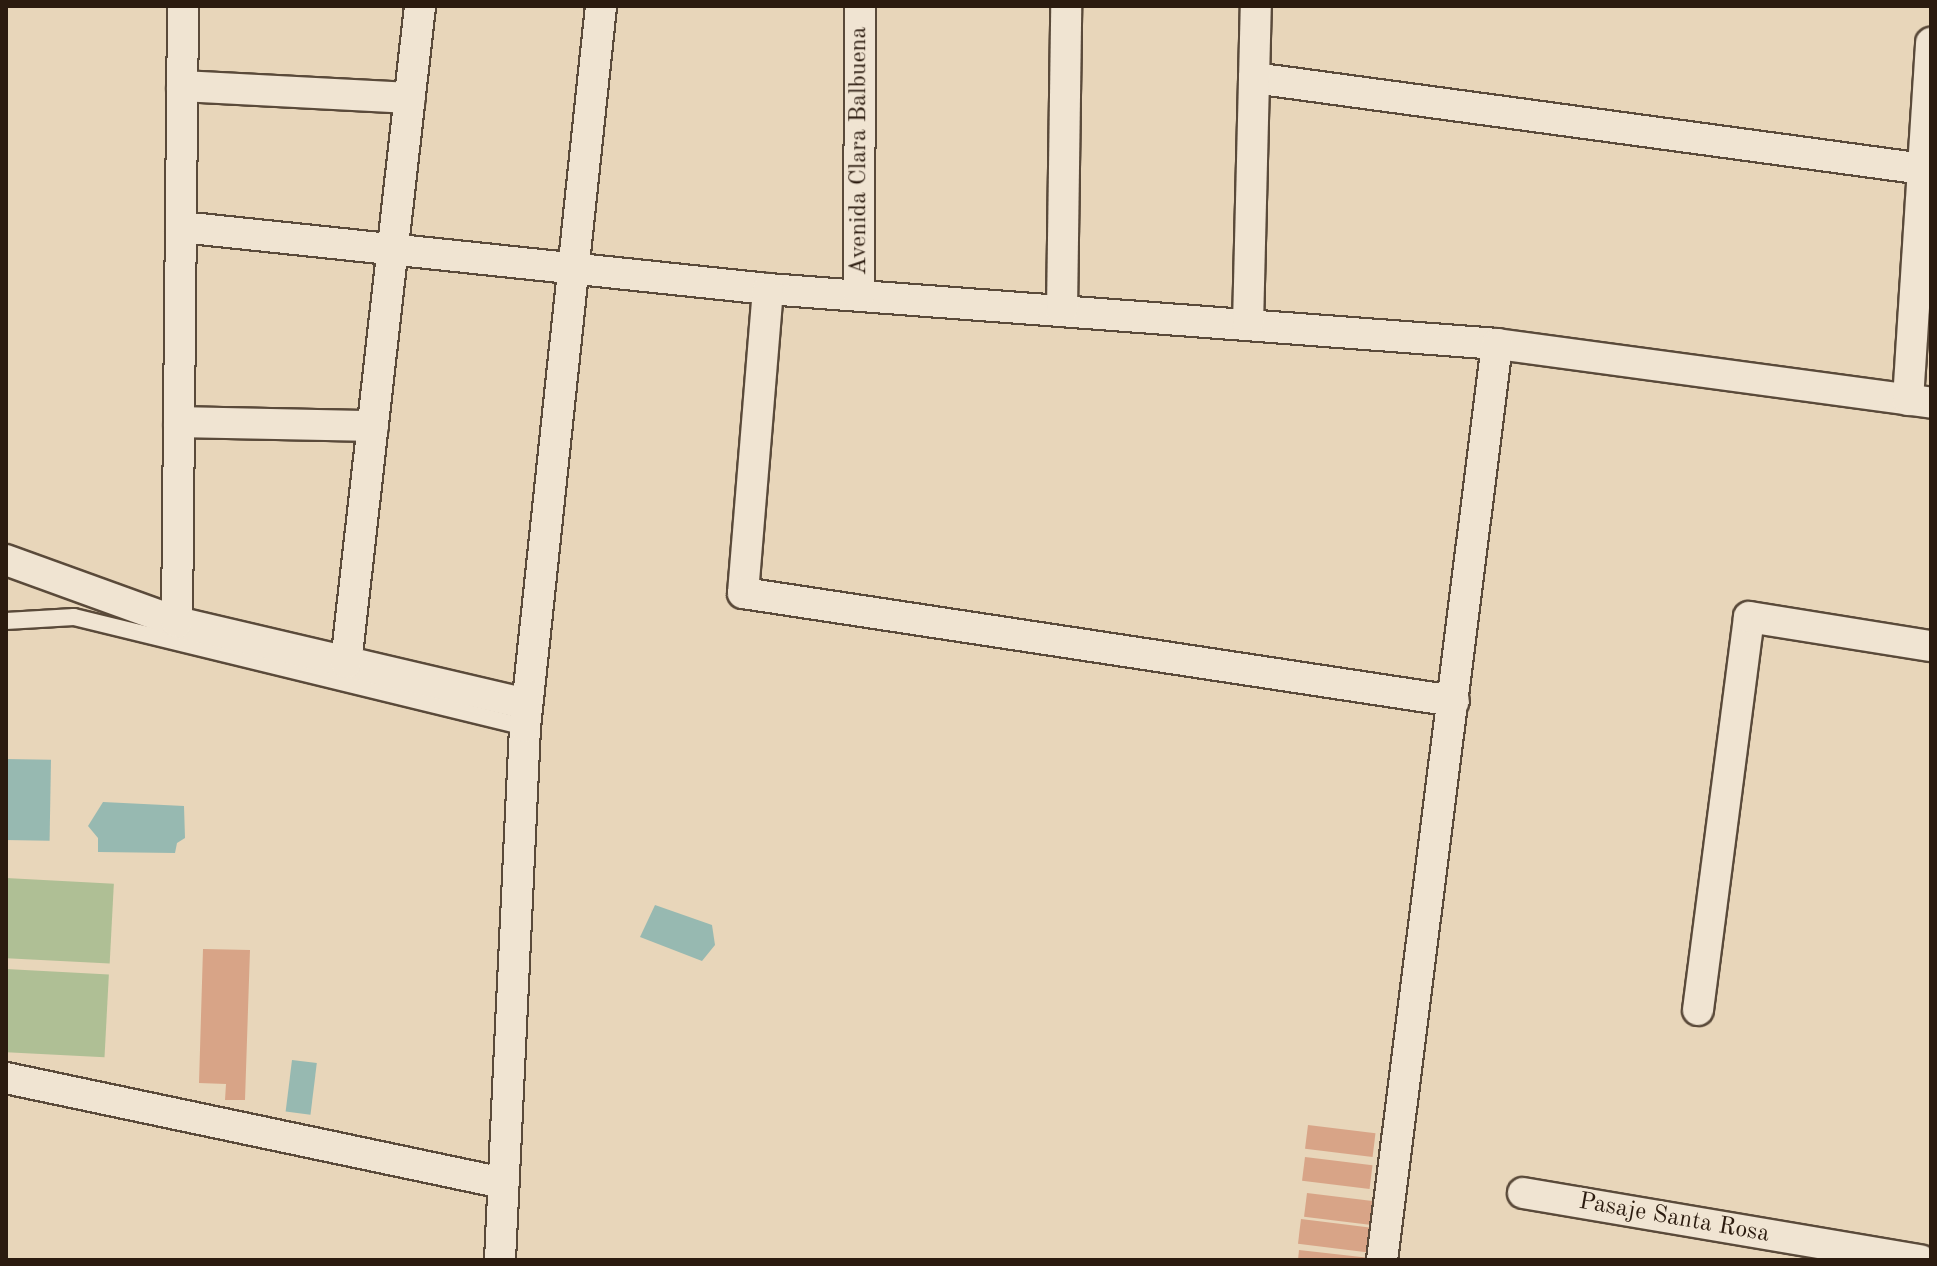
<!DOCTYPE html>
<style>
body{margin:0}
#map{position:relative;width:1937px;height:1266px;overflow:hidden;background:#e8d6ba;font-family:"Old Standard TT",serif}
div>[style]{position:absolute}
.green>*{inset:0;background:#afbf95;transform-origin:0 0}
.water>*{inset:0;background:#97b9b1;transform-origin:0 0}
.building>*{inset:0;background:#d8a487;transform-origin:0 0}
.roads{filter:drop-shadow(2px 0 #5a4a3a) drop-shadow(-2px 0 #5a4a3a) drop-shadow(0 2px #5a4a3a) drop-shadow(0 -2px #5a4a3a)}
.lane>*{height:16px;margin:-8px;padding:0 8px;transform-origin:8px;border-radius:8px;background:#f0e4d2}
.street>*{height:30px;margin:-15px;padding:0 15px;transform-origin:15px;border-radius:15px;background:#f0e4d2}
span{translate:-50% -50%;white-space:nowrap;text-align:center;line-height:1.15;-webkit-text-stroke:6px #f0e4d2;paint-order:stroke}
.street-label{font-size:24px;color:#2b1b0f}
.frame{position:absolute;inset:0;border:8px solid #2b1b0f;pointer-events:none}
</style>
<div id="map">
<div class="green">
<div style="left:6px;top:878px;width:108px;height:80px;rotate:3deg"></div>
<div style="left:6px;top:969px;width:103px;height:83px;rotate:3deg"></div>
</div>
<div class="water">
<div style="left:6px;top:759px;width:45px;height:81px;rotate:1deg"></div>
<div style="clip-path:polygon(103px 802px,184px 806px,185px 838px,177px 843px,175px 853px,98px 852px,98px 838px,88px 826px)"></div>
<div style="clip-path:polygon(655px 905px,712px 925px,715px 945px,702px 961px,640px 937px)"></div>
<div style="left:292px;top:1060px;width:25px;height:52px;rotate:7deg"></div>
</div>
<div class="building">
<div style="clip-path:polygon(203px 949px,250px 950px,245px 1100px,225px 1100px,226px 1084px,199px 1083px)"></div>
<div style="left:1308px;top:1125px;width:68px;height:24px;rotate:7deg"></div>
<div style="left:1305px;top:1157px;width:68px;height:24px;rotate:7deg"></div>
<div style="left:1307px;top:1193px;width:68px;height:24px;rotate:7deg"></div>
<div style="left:1301px;top:1219px;width:69px;height:25px;rotate:7deg"></div>
<div style="clip-path:polygon(1299px 1250px,1370px 1258px,1370px 1260px,1298px 1260px)"></div>
</div>
<div class="roads">
<div class="lane">
<div style="left:6px;top:621px;width:68px;rotate:-3.4deg"></div>
<div style="left:74px;top:617px;width:464px;rotate:13.7deg"></div>
</div>
<div class="street">
<div style="left:1254px;top:78px;width:683px;rotate:7.74deg"></div>
<div style="left:182px;top:86px;width:228px;rotate:3deg"></div>
<div style="left:181px;top:227px;width:590px;rotate:6.03deg"></div>
<div style="left:768px;top:289px;width:731px;rotate:4.31deg"></div>
<div style="left:1497px;top:344px;width:438px;rotate:7.7deg"></div>
<div style="left:768px;top:289px;width:305px;rotate:94.7deg"></div>
<div style="left:743px;top:593px;width:719px;rotate:8.64deg"></div>
<div style="left:859px;top:296px;width:290px;rotate:-89.8deg"></div>
<div style="left:1062px;top:311px;width:305px;rotate:-89.2deg"></div>
<div style="left:1248px;top:325px;width:319px;rotate:-88.6deg"></div>
<div style="left:1908px;top:400px;width:358px;rotate:-86.3deg"></div>
<div style="left:179px;top:422px;width:194px;rotate:1.2deg"></div>
<div style="left:6px;top:560px;width:182px;rotate:19.9deg"></div>
<div style="left:177px;top:622px;width:359px;rotate:13.2deg"></div>
<div style="left:177px;top:622px;width:616px;rotate:-89.44deg"></div>
<div style="left:346px;top:663px;width:661px;rotate:-83.57deg"></div>
<div style="left:1698px;top:1010px;width:396px;rotate:-82.6deg"></div>
<div style="left:1749px;top:617px;width:184px;rotate:9.1deg"></div>
<div style="left:6px;top:1078px;width:508px;rotate:11.93deg"></div>
<div style="left:1523px;top:1193px;width:403px;rotate:9.6deg"></div>
<div style="left:500px;top:1260px;width:534px;rotate:-87.31deg"></div>
<div style="left:525px;top:727px;width:725px;rotate:-83.98deg"></div>
<div style="left:1382px;top:1260px;width:923px;rotate:-82.84deg"></div>
</div>
</div>
<div class="street-label">
<span style="left:860px;top:151px;rotate:-90deg">Avenida Clara Balbuena</span>
<span style="left:1674px;top:1219px;rotate:10deg">Pasaje Santa Rosa</span>
</div>
<div class="frame"></div>
</div>
